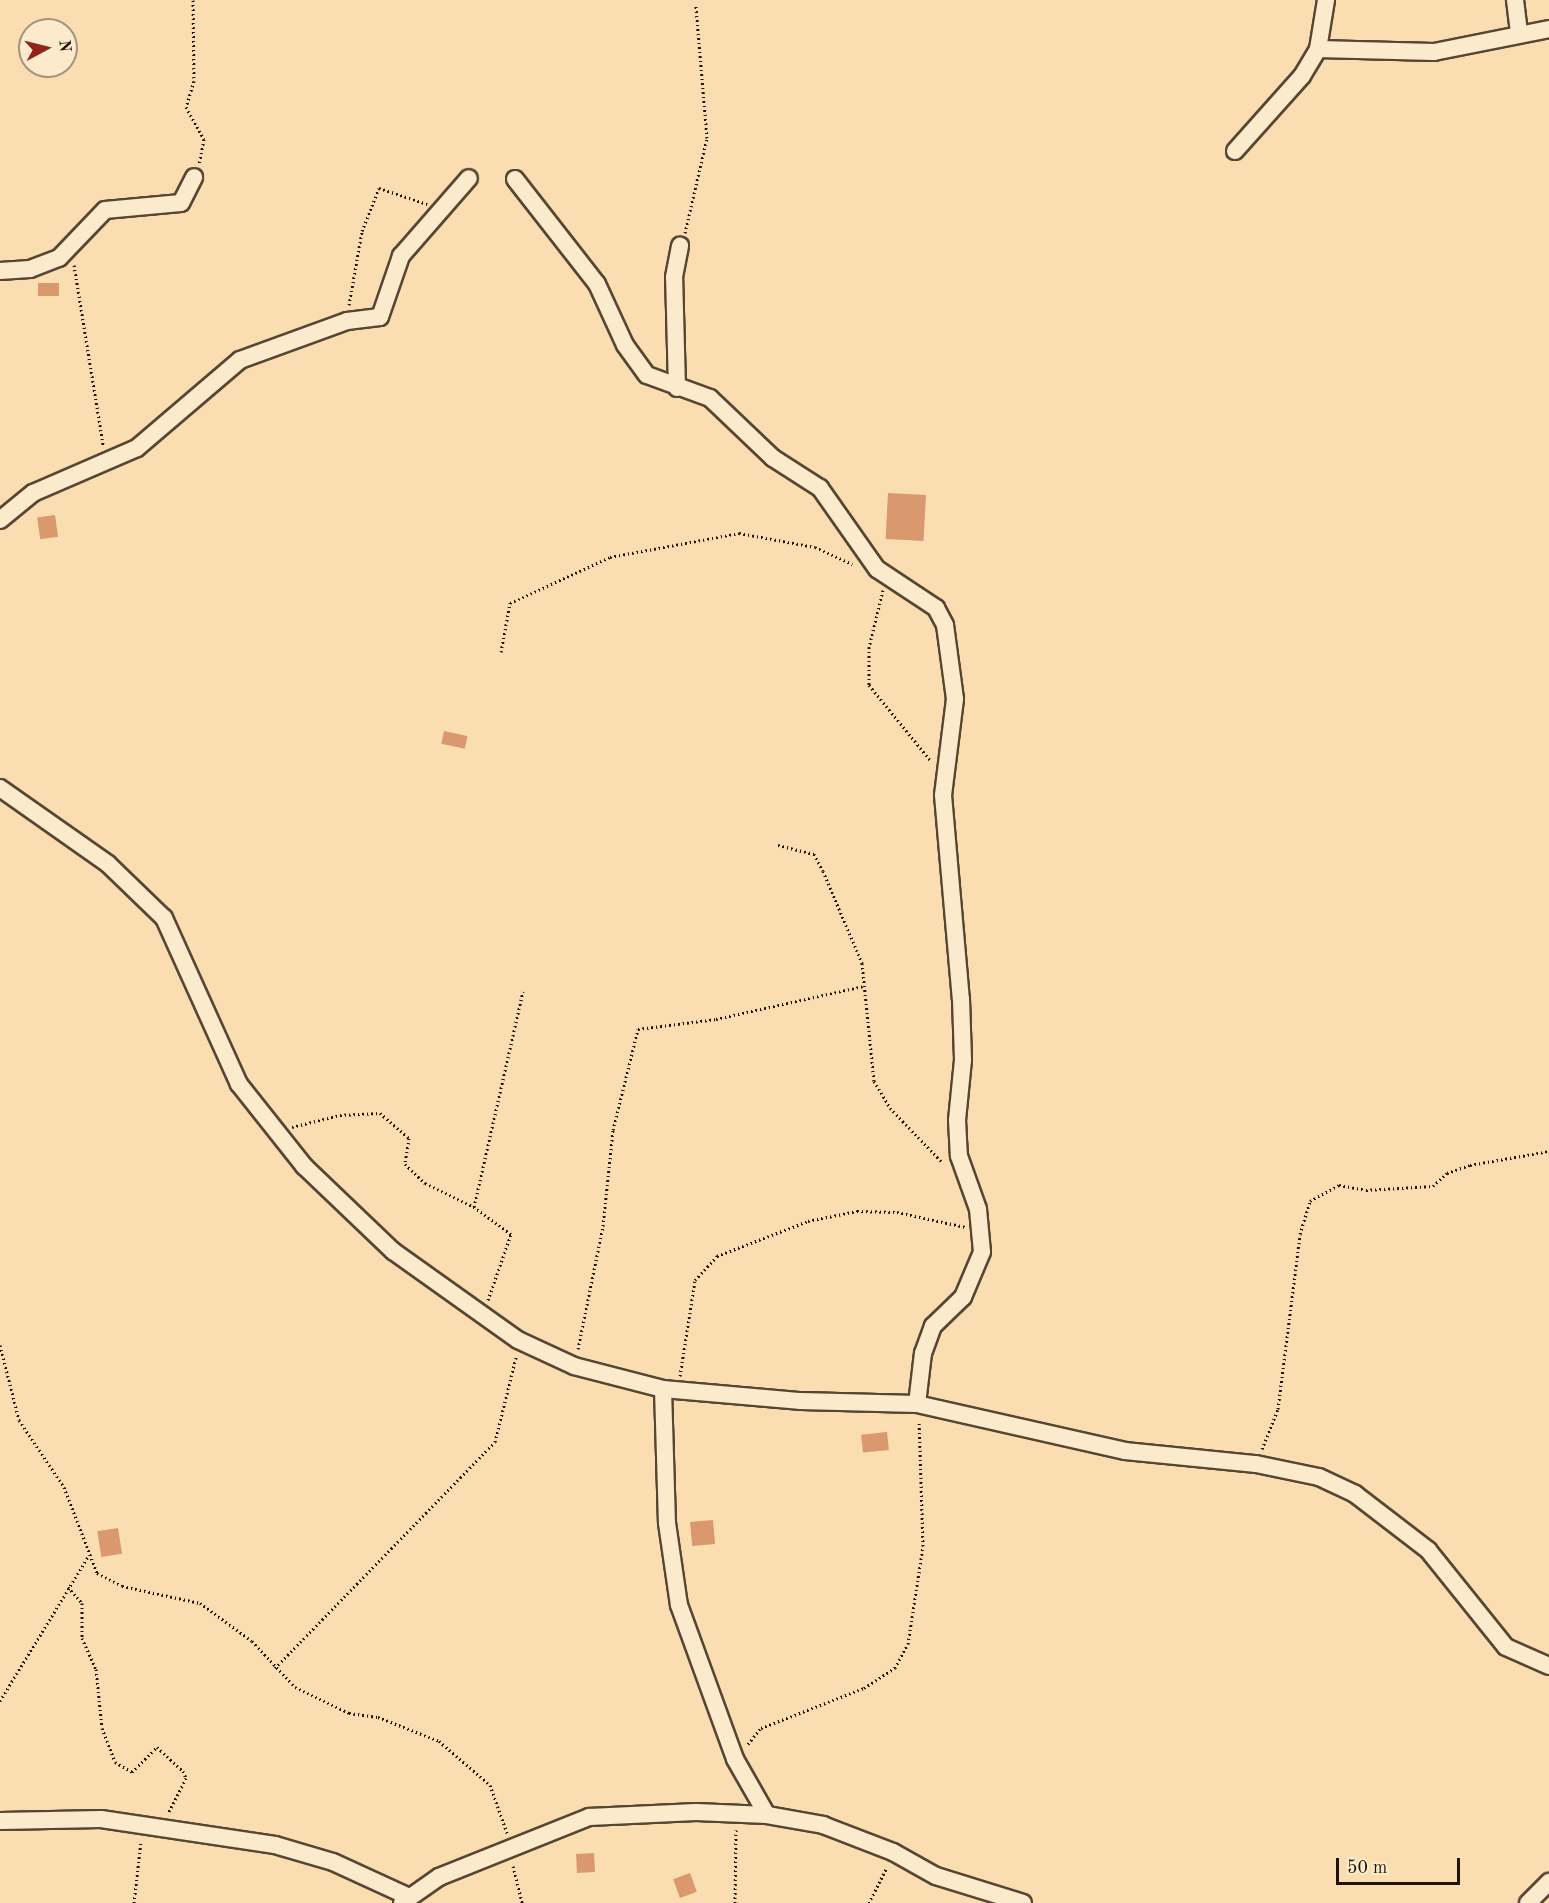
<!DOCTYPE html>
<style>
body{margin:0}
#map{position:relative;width:1549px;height:1903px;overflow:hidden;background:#fadeb2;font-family:"Old Standard TT",serif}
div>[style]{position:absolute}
.building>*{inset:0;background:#d9986d;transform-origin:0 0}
.path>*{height:3px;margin-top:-1.5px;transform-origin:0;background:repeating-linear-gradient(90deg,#211407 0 1.5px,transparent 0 4.5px)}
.roads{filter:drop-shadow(2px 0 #574632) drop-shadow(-2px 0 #574632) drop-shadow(0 2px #574632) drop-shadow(0 -2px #574632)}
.street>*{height:16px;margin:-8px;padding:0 8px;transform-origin:8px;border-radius:8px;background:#fceacd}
span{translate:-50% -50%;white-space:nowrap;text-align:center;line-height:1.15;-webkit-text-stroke:4.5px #fceacd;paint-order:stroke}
.north{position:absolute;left:18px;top:18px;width:60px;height:60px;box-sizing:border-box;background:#fceacd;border:2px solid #a4947e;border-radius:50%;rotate:83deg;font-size:16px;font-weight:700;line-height:24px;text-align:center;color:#211407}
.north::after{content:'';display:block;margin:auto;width:21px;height:27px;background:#8f2418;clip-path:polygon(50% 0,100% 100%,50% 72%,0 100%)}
.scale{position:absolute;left:1336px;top:1858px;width:124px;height:27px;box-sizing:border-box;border:3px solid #211407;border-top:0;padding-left:8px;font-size:18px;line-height:21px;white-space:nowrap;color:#211407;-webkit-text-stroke:4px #fceacd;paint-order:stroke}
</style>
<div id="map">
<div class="building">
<div style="left:59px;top:283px;width:13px;height:21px;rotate:90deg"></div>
<div style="left:888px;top:493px;width:38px;height:46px;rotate:3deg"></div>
<div style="left:55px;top:515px;width:22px;height:18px;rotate:82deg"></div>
<div style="left:444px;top:731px;width:24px;height:13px;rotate:12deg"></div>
<div style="left:887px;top:1432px;width:18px;height:26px;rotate:84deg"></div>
<div style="left:713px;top:1520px;width:24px;height:23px;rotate:85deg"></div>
<div style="left:118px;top:1528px;width:26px;height:21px;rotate:81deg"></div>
<div style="left:594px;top:1853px;width:19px;height:18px;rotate:87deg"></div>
<div style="left:690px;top:1873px;width:20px;height:18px;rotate:70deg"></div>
</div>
<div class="path">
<div style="left:193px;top:0;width:81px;rotate:89.3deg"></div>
<div style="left:194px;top:81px;width:27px;rotate:107deg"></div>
<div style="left:186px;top:107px;width:37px;rotate:61deg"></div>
<div style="left:204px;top:139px;width:25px;rotate:101deg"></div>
<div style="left:685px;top:233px;width:98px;rotate:-77deg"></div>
<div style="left:707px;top:138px;width:132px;rotate:-94.8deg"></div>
<div style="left:74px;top:265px;width:182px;rotate:80.8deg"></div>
<div style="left:349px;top:305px;width:75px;rotate:-80deg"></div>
<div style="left:362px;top:231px;width:46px;rotate:-68.4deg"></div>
<div style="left:379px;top:188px;width:51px;rotate:18.4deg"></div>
<div style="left:883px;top:590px;width:59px;rotate:103.8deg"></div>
<div style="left:869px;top:647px;width:38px;rotate:90deg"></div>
<div style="left:869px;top:685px;width:98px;rotate:50.8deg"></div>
<div style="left:501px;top:652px;width:50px;rotate:-79.6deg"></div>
<div style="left:510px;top:603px;width:110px;rotate:-24.7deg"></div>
<div style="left:610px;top:557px;width:131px;rotate:-10.5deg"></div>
<div style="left:739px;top:533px;width:77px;rotate:10.4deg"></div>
<div style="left:815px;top:547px;width:41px;rotate:24.7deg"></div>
<div style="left:778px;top:845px;width:37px;rotate:14deg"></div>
<div style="left:814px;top:854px;width:19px;rotate:62deg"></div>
<div style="left:823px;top:871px;width:100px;rotate:67deg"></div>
<div style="left:862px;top:963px;width:119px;rotate:84.2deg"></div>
<div style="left:874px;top:1081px;width:31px;rotate:59deg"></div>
<div style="left:890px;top:1108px;width:76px;rotate:46.1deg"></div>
<div style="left:292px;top:1127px;width:49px;rotate:-14deg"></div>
<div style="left:340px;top:1115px;width:40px;rotate:-2.9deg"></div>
<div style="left:380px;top:1113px;width:38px;rotate:41deg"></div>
<div style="left:409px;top:1138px;width:26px;rotate:99deg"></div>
<div style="left:405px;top:1164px;width:28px;rotate:44deg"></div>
<div style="left:425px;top:1183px;width:55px;rotate:26.1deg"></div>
<div style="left:488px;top:1300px;width:70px;rotate:-70.8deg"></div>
<div style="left:511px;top:1234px;width:46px;rotate:-143.9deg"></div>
<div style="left:474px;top:1207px;width:221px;rotate:-77.2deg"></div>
<div style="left:0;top:1345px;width:77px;rotate:75.8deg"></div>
<div style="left:19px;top:1420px;width:81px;rotate:56.1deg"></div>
<div style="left:64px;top:1487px;width:92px;rotate:69deg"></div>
<div style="left:97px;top:1573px;width:28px;rotate:27deg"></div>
<div style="left:122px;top:1586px;width:80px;rotate:12.3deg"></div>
<div style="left:200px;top:1603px;width:64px;rotate:36.2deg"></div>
<div style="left:252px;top:1641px;width:63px;rotate:46.9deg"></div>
<div style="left:295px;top:1687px;width:60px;rotate:25.7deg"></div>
<div style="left:349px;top:1713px;width:29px;rotate:8deg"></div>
<div style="left:378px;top:1717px;width:66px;rotate:21.5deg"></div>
<div style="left:439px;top:1741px;width:67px;rotate:40.8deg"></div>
<div style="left:490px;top:1785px;width:51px;rotate:70.5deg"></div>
<div style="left:578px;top:1349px;width:126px;rotate:-78.5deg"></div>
<div style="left:603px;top:1226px;width:97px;rotate:-84.1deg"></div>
<div style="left:613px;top:1130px;width:104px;rotate:-76.1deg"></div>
<div style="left:638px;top:1029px;width:79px;rotate:-7.3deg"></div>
<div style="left:716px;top:1019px;width:152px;rotate:-12.6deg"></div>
<div style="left:680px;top:1376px;width:97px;rotate:-81.1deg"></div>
<div style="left:695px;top:1280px;width:33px;rotate:-47deg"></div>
<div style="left:717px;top:1256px;width:97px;rotate:-21deg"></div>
<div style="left:808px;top:1221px;width:50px;rotate:-11.5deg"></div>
<div style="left:857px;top:1211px;width:40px;rotate:1.4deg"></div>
<div style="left:897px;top:1212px;width:70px;rotate:12.4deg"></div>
<div style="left:1262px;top:1449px;width:43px;rotate:-68.2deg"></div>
<div style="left:1278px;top:1409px;width:176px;rotate:-82.8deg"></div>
<div style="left:1300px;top:1234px;width:34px;rotate:-73deg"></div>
<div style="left:1310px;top:1201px;width:33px;rotate:-29deg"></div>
<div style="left:1339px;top:1185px;width:27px;rotate:10deg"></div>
<div style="left:1366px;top:1190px;width:67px;rotate:-3.4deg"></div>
<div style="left:1433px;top:1186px;width:19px;rotate:-43deg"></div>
<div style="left:1447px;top:1173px;width:24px;rotate:-19deg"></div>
<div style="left:1470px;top:1165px;width:80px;rotate:-10deg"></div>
<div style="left:68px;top:1587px;width:21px;rotate:49deg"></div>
<div style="left:82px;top:1603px;width:35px;rotate:90deg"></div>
<div style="left:82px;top:1638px;width:34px;rotate:66deg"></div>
<div style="left:96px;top:1669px;width:59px;rotate:84.2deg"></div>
<div style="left:102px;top:1728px;width:36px;rotate:69deg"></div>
<div style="left:115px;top:1762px;width:20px;rotate:30deg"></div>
<div style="left:132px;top:1772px;width:35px;rotate:-45deg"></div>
<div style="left:157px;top:1747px;width:35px;rotate:43deg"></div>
<div style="left:183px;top:1771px;width:8px;rotate:67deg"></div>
<div style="left:186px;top:1778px;width:39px;rotate:117deg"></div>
<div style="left:275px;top:1668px;width:315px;rotate:-45.8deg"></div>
<div style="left:495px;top:1442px;width:88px;rotate:-76.1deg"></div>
<div style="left:0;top:1701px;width:169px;rotate:-58.6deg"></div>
<div style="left:748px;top:1744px;width:21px;rotate:-51deg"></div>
<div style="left:761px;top:1728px;width:110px;rotate:-21.2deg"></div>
<div style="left:864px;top:1688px;width:37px;rotate:-33deg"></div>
<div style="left:895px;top:1668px;width:27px;rotate:-62deg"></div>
<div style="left:908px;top:1644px;width:99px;rotate:-81.3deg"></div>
<div style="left:923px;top:1546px;width:125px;rotate:-91.8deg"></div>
<div style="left:513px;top:1866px;width:38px;rotate:76deg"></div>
<div style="left:134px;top:1903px;width:62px;rotate:-83.6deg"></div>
<div style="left:735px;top:1903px;width:73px;rotate:-89.2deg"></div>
<div style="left:869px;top:1903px;width:40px;rotate:-63.4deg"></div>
</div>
<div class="roads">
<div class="street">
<div style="left:1515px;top:0;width:33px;rotate:83deg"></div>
<div style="left:1318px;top:49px;width:116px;rotate:1.5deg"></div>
<div style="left:1434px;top:52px;width:117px;rotate:-11.3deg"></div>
<div style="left:1235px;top:151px;width:101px;rotate:-48.2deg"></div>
<div style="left:1302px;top:76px;width:31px;rotate:-59deg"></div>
<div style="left:1318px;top:49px;width:50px;rotate:-80.7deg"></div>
<div style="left:515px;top:179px;width:133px;rotate:52deg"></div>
<div style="left:597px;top:284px;width:67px;rotate:65.3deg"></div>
<div style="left:625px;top:345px;width:37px;rotate:54deg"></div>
<div style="left:647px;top:375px;width:67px;rotate:20.1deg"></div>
<div style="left:710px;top:398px;width:87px;rotate:43.6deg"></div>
<div style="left:773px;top:458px;width:56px;rotate:32.6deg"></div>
<div style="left:820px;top:488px;width:99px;rotate:54.9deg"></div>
<div style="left:877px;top:569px;width:71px;rotate:33.5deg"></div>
<div style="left:936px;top:608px;width:19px;rotate:62deg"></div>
<div style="left:945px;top:625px;width:75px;rotate:82.3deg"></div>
<div style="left:955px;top:699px;width:97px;rotate:97.1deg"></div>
<div style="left:943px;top:795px;width:205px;rotate:85deg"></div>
<div style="left:961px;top:999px;width:61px;rotate:88.1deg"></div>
<div style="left:963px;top:1060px;width:60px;rotate:95.7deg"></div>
<div style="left:957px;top:1120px;width:36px;rotate:87deg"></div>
<div style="left:959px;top:1156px;width:56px;rotate:70.3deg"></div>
<div style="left:978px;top:1209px;width:43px;rotate:84.7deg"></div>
<div style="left:982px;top:1252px;width:49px;rotate:112.9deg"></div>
<div style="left:963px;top:1297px;width:42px;rotate:136deg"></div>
<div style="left:933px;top:1326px;width:29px;rotate:110deg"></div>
<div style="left:923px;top:1353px;width:51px;rotate:96.7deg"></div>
<div style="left:0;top:271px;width:30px;rotate:-4deg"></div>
<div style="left:30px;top:269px;width:31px;rotate:-21deg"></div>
<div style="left:59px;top:258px;width:66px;rotate:-46.2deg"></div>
<div style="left:105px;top:210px;width:76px;rotate:-5.3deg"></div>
<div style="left:181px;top:203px;width:29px;rotate:-63deg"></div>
<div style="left:677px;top:388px;width:111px;rotate:-91.5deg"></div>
<div style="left:674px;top:277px;width:32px;rotate:-79deg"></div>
<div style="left:0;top:520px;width:43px;rotate:-39.3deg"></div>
<div style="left:33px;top:493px;width:113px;rotate:-23.4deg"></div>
<div style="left:137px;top:448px;width:135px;rotate:-40.5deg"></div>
<div style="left:240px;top:360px;width:114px;rotate:-20deg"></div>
<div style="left:347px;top:321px;width:33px;rotate:-7deg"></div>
<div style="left:380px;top:317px;width:65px;rotate:-71deg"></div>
<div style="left:401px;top:256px;width:103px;rotate:-48.9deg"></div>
<div style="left:0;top:788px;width:132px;rotate:35.1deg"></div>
<div style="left:108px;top:864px;width:78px;rotate:44deg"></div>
<div style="left:164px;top:918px;width:182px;rotate:65.7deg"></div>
<div style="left:239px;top:1084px;width:105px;rotate:51.6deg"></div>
<div style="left:304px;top:1166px;width:123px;rotate:43.7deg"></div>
<div style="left:393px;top:1251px;width:153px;rotate:35.5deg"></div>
<div style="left:518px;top:1340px;width:62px;rotate:24.9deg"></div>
<div style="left:574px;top:1366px;width:92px;rotate:14.5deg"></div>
<div style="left:663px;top:1389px;width:139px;rotate:5deg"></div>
<div style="left:801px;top:1401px;width:116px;rotate:1.5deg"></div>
<div style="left:917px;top:1404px;width:213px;rotate:12.7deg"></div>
<div style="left:1125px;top:1451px;width:132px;rotate:5.7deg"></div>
<div style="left:1256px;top:1464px;width:64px;rotate:11.7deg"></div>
<div style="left:1319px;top:1477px;width:40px;rotate:25deg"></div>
<div style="left:1355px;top:1494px;width:92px;rotate:37.5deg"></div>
<div style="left:1428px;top:1550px;width:124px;rotate:51.2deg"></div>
<div style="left:1506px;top:1647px;width:47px;rotate:23.8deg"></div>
<div style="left:663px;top:1389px;width:134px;rotate:88.3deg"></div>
<div style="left:667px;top:1523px;width:83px;rotate:81.7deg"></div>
<div style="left:679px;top:1605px;width:164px;rotate:70deg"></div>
<div style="left:735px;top:1759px;width:64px;rotate:60.3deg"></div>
<div style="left:0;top:1821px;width:101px;rotate:-1.1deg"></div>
<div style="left:101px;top:1819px;width:176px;rotate:8.5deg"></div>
<div style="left:275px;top:1845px;width:60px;rotate:16.3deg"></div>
<div style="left:333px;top:1862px;width:84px;rotate:24.7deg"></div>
<div style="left:402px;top:1903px;width:45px;rotate:-35.1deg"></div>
<div style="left:439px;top:1877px;width:162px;rotate:-21.8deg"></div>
<div style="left:589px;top:1817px;width:107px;rotate:-2.7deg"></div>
<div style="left:696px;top:1812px;width:71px;rotate:2.4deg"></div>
<div style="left:767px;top:1815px;width:57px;rotate:10.1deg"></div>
<div style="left:823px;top:1825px;width:75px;rotate:21.1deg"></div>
<div style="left:893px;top:1852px;width:49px;rotate:29.2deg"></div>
<div style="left:936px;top:1876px;width:91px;rotate:17.2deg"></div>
<div style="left:1528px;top:1903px;width:30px;rotate:-45deg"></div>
</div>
</div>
<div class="north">N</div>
<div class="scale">50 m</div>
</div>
